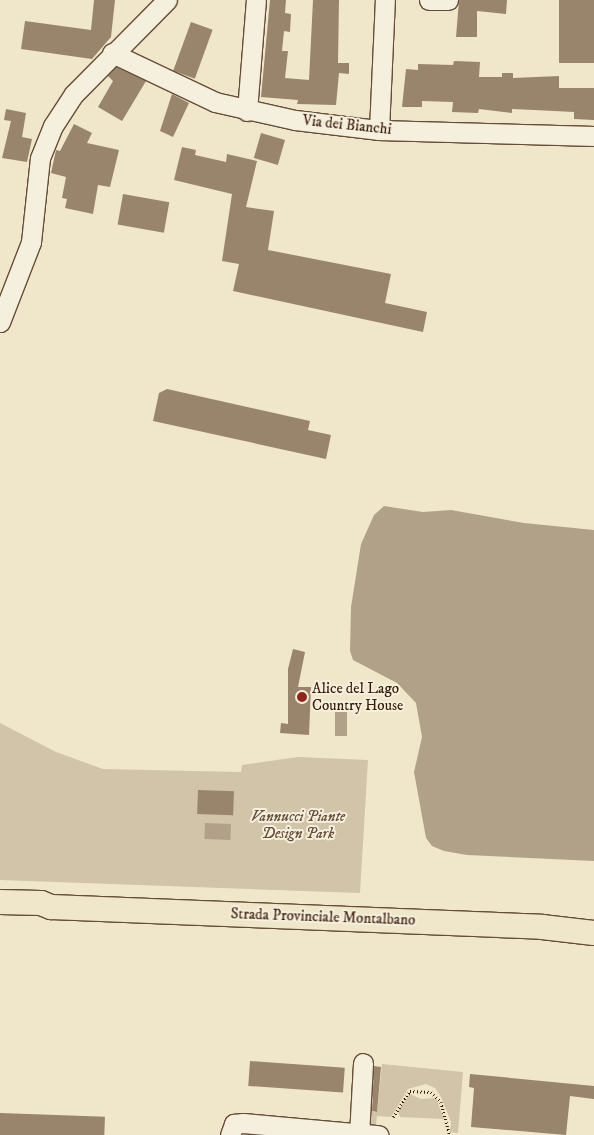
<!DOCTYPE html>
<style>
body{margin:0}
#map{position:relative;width:594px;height:1135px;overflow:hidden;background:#f0e7ca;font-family:"IM FELL DW Pica",serif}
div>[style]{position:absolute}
.green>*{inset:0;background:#d1c4a9}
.water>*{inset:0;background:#b1a188;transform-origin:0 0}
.building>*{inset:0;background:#98856c;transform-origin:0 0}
.path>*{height:2.5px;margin-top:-1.25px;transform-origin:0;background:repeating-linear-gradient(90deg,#381a07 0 1px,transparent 0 3.5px)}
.roads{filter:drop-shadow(1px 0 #664d38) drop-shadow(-1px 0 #664d38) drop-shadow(0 1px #664d38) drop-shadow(0 -1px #664d38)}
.minor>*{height:19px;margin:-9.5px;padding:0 9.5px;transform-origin:9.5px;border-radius:9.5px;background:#f5efdd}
.major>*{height:24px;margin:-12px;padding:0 12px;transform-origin:12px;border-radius:12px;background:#f0e7ca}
.dots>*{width:14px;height:14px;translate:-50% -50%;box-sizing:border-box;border:2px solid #f5efdd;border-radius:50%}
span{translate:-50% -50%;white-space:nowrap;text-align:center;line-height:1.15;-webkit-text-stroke:4px #f5efdd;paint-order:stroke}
.street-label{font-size:15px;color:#381a07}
.poi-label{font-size:15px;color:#381a07}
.left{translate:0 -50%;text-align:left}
.park-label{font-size:15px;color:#664d38;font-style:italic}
</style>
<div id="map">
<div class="green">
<div style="clip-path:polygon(0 723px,56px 752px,103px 769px,241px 772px,242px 765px,298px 757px,368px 760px,360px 893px,0 880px)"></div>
<div style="clip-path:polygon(382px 1064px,463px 1072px,458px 1133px,450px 1132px,451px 1122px,441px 1097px,435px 1088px,426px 1084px,408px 1089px,391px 1117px,377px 1116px,376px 1125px,366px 1124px,367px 1111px,377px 1112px)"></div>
<div style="clip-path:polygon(410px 1094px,421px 1099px,436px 1098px,444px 1119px,400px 1117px,398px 1111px)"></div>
</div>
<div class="water">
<div style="clip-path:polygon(384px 506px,423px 512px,451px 510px,524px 523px,594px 530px,594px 861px,467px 855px,444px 851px,432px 846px,426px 838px,414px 772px,422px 737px,416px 703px,397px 683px,353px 660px,350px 651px,351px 607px,361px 544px,374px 515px)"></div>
<div style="left:335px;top:712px;width:12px;height:24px"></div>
<div style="left:205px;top:823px;width:26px;height:16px;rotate:2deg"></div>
</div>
<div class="building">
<div style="clip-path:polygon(94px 0,115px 0,111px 37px,92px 59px,21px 49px,25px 21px,91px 30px)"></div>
<div style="clip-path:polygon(270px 0,286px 0,285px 13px,291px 14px,290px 32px,284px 31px,282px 51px,288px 51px,285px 78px,309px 80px,313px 0,339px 0,338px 63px,349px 63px,349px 74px,339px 73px,336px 105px,297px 104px,298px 100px,261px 97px)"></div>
<div style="clip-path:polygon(459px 0,507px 0,506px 14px,477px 11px,477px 37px,456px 37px)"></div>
<div style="left:559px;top:0;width:35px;height:63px"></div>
<div style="left:191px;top:22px;width:23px;height:52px;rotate:20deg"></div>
<div style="clip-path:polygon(454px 61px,480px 62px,479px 77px,502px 77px,502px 73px,513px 73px,513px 78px,559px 76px,559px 88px,594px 88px,594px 120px,574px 119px,574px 112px,534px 110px,512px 109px,512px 113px,479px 109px,478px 113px,452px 112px,453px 102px,422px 101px,422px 107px,402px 107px,406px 69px,418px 70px,418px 64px,453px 65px)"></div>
<div style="clip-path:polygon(116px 67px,146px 81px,122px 121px,98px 107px,113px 81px,108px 76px)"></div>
<div style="clip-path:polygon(172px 94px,189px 103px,173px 137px,160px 131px)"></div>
<div style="clip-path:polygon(6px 109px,26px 113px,22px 137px,32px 139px,27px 162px,2px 158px,11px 121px,4px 120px)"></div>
<div style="clip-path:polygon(74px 124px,92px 133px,87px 143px,119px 150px,110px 187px,98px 185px,93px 214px,65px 208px,67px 199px,62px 198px,66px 177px,51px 173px,56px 150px,60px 151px)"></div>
<div style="left:261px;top:133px;width:25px;height:26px;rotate:16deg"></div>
<div style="clip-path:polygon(182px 147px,196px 150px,195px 155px,226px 162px,227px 154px,257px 161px,246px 207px,274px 211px,268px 250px,391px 274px,385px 303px,427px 312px,423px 332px,233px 291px,239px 264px,222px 261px,232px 194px,174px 180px)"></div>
<div style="left:123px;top:194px;width:47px;height:31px;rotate:10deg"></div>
<div style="clip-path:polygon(167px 389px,310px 421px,308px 430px,331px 435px,326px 459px,153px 421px,159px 393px)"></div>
<div style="clip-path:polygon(293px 649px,305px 652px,298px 687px,311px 687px,309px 735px,280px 733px,281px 723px,288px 724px,288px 669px)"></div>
<div style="left:198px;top:790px;width:36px;height:24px;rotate:2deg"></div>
<div style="left:250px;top:1061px;width:95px;height:25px;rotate:4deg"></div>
<div style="clip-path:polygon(374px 1066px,381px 1067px,377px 1112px,372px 1111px)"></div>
<div style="clip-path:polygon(470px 1074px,594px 1086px,594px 1099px,570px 1096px,566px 1135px,471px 1127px,474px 1088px,469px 1087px)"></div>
<div style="left:0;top:1113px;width:105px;height:22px;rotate:2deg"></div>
</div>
<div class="path">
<div style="left:393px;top:1117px;width:31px;rotate:-57deg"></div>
<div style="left:410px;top:1091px;width:21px;rotate:3deg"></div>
<div style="left:431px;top:1092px;width:14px;rotate:45deg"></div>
<div style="left:441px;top:1102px;width:34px;rotate:75deg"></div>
</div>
<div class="roads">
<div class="minor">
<div style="left:429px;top:0;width:19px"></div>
<div style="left:112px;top:53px;width:114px;rotate:25.4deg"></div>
<div style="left:215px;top:102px;width:82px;rotate:12.7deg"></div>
<div style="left:295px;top:120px;width:85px;rotate:6.8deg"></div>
<div style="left:379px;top:130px;width:215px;rotate:1.6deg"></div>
<div style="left:247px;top:111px;width:111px;rotate:-85.4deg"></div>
<div style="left:379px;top:130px;width:130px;rotate:-87.4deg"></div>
<div style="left:0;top:322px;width:86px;rotate:-68.8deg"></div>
<div style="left:31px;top:242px;width:84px;rotate:-83.9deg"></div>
<div style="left:40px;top:158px;width:35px;rotate:-68deg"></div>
<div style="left:53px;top:126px;width:38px;rotate:-57deg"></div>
<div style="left:74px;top:94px;width:132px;rotate:-45.3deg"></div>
<div style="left:230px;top:1135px;width:12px;rotate:-70deg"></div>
<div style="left:234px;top:1124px;width:9px;rotate:-6deg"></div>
<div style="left:243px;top:1123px;width:136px;rotate:5.1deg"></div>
<div style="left:359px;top:1135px;width:72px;rotate:-86.8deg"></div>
</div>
<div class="major">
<div style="left:0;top:902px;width:41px;rotate:1.4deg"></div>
<div style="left:41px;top:903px;width:11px;rotate:22deg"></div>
<div style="left:51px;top:907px;width:491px;rotate:2.3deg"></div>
<div style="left:542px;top:927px;width:52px;rotate:6.6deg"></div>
</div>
</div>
<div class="dots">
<div style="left:302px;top:697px;background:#8f2418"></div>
</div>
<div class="street-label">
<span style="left:347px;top:125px;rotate:6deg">Via dei Bianchi</span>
<span style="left:323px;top:917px;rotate:2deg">Strada Provinciale Montalbano</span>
</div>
<div class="poi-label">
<span class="left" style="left:312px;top:697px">Alice del Lago<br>Country House</span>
</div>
<div class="park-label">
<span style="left:298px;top:825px">Vannucci Piante<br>Design Park</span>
</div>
</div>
